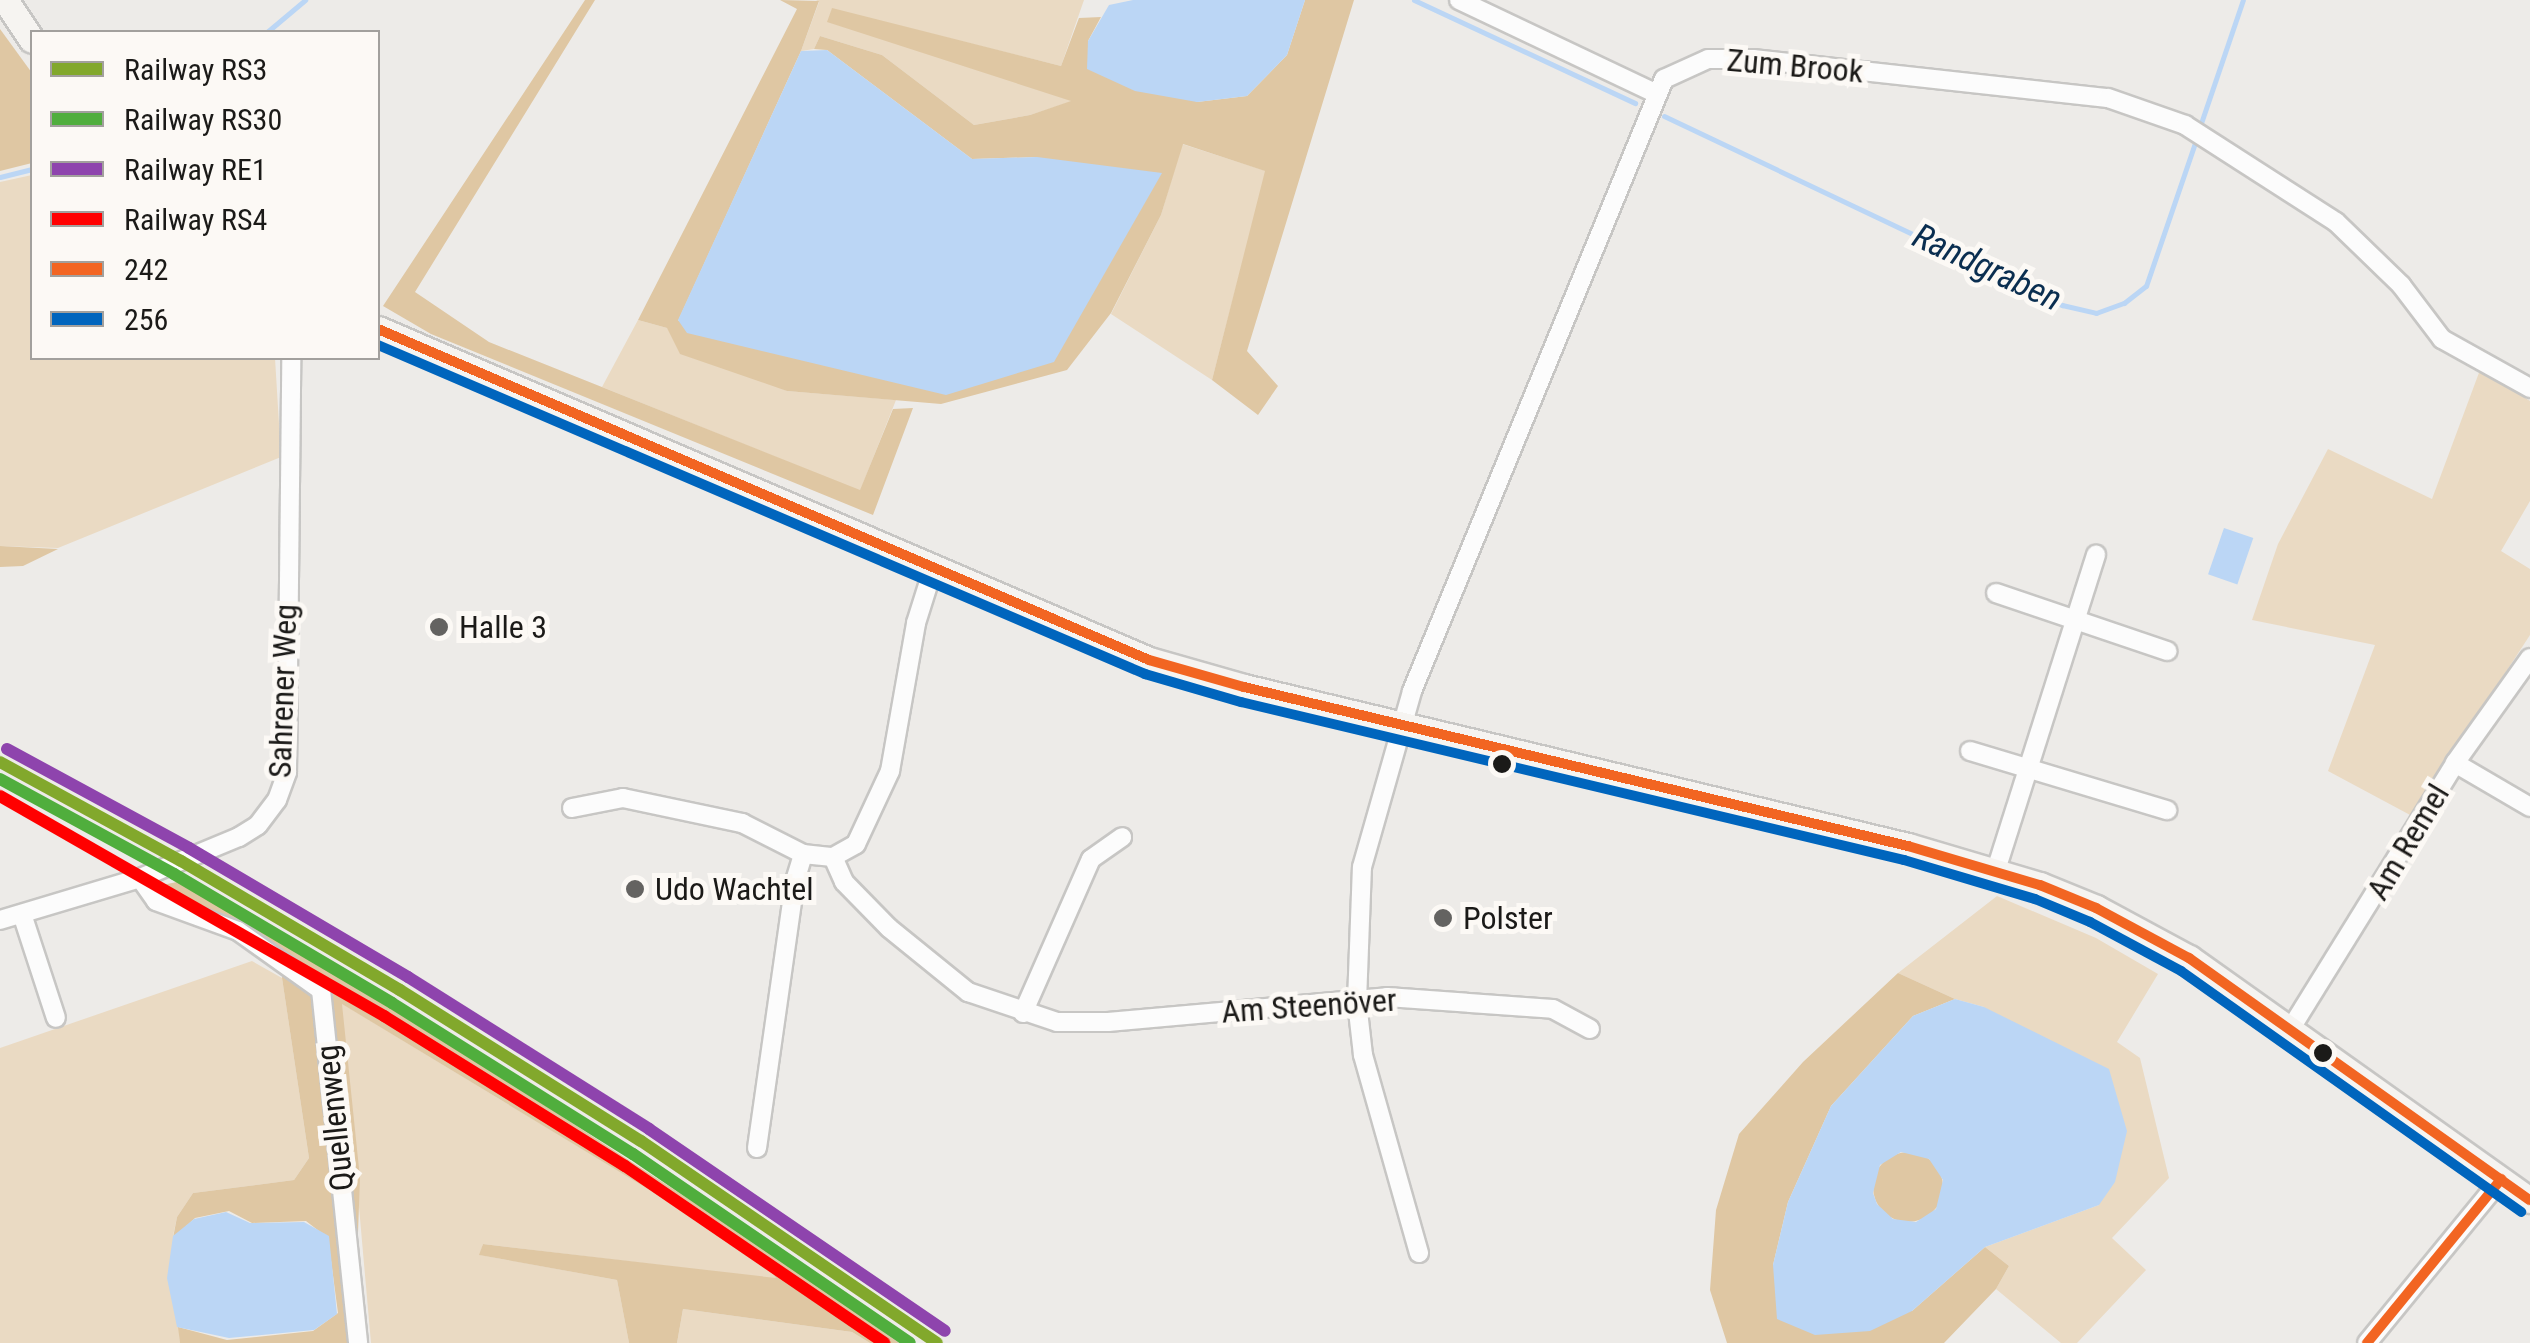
<!DOCTYPE html>
<meta charset="utf-8">
<style>
body{margin:0}
#map{position:relative;width:2530px;height:1343px;overflow:hidden;background:#edebe8;font-family:"Roboto Condensed",sans-serif}
div>[style]{position:absolute}
.green>*{inset:0;background:#eadac3}
.forest>*{inset:0;background:#dfc7a3}
.round{border-radius:50%}
.water>*{inset:0;background:#bbd6f5;transform-origin:0 0}
.stream>*{height:5px;margin:-2.5px;padding:0 2.5px;transform-origin:2.5px;border-radius:2.5px;background:#bbd6f5}
.roads{filter:drop-shadow(2px 0 #c7c6c4) drop-shadow(-2px 0 #c7c6c4) drop-shadow(0 2px #c7c6c4) drop-shadow(0 -2px #c7c6c4)}
.street>*{height:18px;margin:-9px;padding:0 9px;transform-origin:9px;border-radius:9px;background:#fcfcfc}
.secondary>*{height:25px;margin:-12.5px;padding:0 12.5px;transform-origin:12.5px;border-radius:12.5px;background:#f6f4f1}
.bus-1>*{height:10px;margin:-5px;padding:0 5px;transform-origin:5px;border-radius:5px;background:#f26522}
.bus-2>*{height:10px;margin:-5px;padding:0 5px;transform-origin:5px;border-radius:5px;background:#0065bd}
.rail-1>*{height:12px;margin:-6px;padding:0 6px;transform-origin:6px;border-radius:6px;background:#82a82c}
.rail-2>*{height:12px;margin:-6px;padding:0 6px;transform-origin:6px;border-radius:6px;background:#50ae3d}
.rail-3>*{height:12px;margin:-6px;padding:0 6px;transform-origin:6px;border-radius:6px;background:#8e44ad}
.rail-4>*{height:12px;margin:-6px;padding:0 6px;transform-origin:6px;border-radius:6px;background:#f00}
.dots>*{width:28px;height:28px;translate:-50% -50%;box-sizing:border-box;border:5px solid #fcf9f5;border-radius:50%}
span{translate:-50% -50%;white-space:nowrap;text-align:center;line-height:1.15;-webkit-text-stroke:10px #fcf9f5;paint-order:stroke}
.street-label{font-size:32px;color:#1b1a18}
.poi-label{font-size:32px;color:#1b1a18}
.left{translate:0 -50%;text-align:left}
.water-label{font-size:35px;color:#0a2e50;font-style:italic}
.legend{position:absolute;left:30px;top:30px;width:350px;height:330px;box-sizing:border-box;background:#fcf9f5;border:2px solid #a2a09d;margin:0;padding:12px 18px;list-style:none;font-size:30px;color:#1b1a18}
.legend li{display:flex;align-items:center;gap:20px;height:50px}
.legend b{width:50px;border:2px solid #a2a09d}
</style>
<div id="map">
<div class="green">
<div style="clip-path:polygon(816px 0,1084px 0,1061px 66px,832px 9px,828px 21px,1073px 101px,1030px 115px,974px 125px,882px 55px,820px 36px,814px 49px,801px 51px,819px 2px)"></div>
<div style="clip-path:polygon(1182px 144px,1266px 171px,1212px 380px,1111px 314px,1161px 215px)"></div>
<div style="clip-path:polygon(32px 175px,32px 358px,275px 358px,281px 457px,58px 548px,0 546px,0 182px)"></div>
<div style="clip-path:polygon(638px 320px,667px 328px,787px 391px,896px 400px,860px 491px,602px 387px)"></div>
<div style="clip-path:polygon(2480px 370px,2530px 401px,2530px 501px,2501px 551px,2530px 569px,2530px 635px,2412px 816px,2328px 771px,2375px 645px,2252px 620px,2278px 544px,2328px 449px,2432px 499px)"></div>
<div style="clip-path:polygon(1997px 896px,2096px 938px,2158px 974px,2117px 1042px,2140px 1058px,2169px 1178px,2112px 1238px,2146px 1270px,2077px 1343px,2061px 1343px,1996px 1289px,2009px 1266px,1985px 1247px,2099px 1205px,1984px 1007px,1955px 999px,1898px 973px)"></div>
<div style="clip-path:polygon(252px 961px,282px 978px,309px 1158px,294px 1180px,193px 1193px,177px 1217px,173px 1236px,180px 1343px,0 1343px,0 1048px)"></div>
<div style="clip-path:polygon(341px 1003px,757px 1255px,777px 1279px,483px 1244px,480px 1255px,617px 1280px,629px 1343px,371px 1343px)"></div>
<div style="clip-path:polygon(683px 1309px,852px 1332px,870px 1343px,677px 1343px)"></div>
</div>
<div class="forest">
<div style="clip-path:polygon(585px 0,595px 0,415px 292px,489px 342px,860px 490px,893px 409px,913px 408px,873px 515px,431px 334px,383px 306px)"></div>
<div style="clip-path:polygon(780px 0,819px 1px,801px 51px,678px 321px,1037px 157px,972px 159px,827px 50px,814px 49px,820px 36px,882px 55px,974px 125px,1030px 115px,1071px 101px,827px 22px,832px 8px,1061px 66px,1079px 18px,1101px 17px,1088px 41px,1197px 102px,1247px 96px,1287px 55px,1305px 0,1354px 0,1247px 351px,1278px 386px,1258px 415px,1212px 380px,1265px 171px,1183px 144px,1161px 215px,1111px 313px,1067px 370px,941px 404px,787px 391px,680px 354px,667px 328px,638px 320px,797px 9px)"></div>
<div style="clip-path:polygon(0 29px,32px 73px,32px 163px,0 171px)"></div>
<div style="clip-path:polygon(0 546px,58px 549px,23px 566px,0 567px)"></div>
<div style="clip-path:polygon(177px 882px,405px 1014px,773px 1254px,899px 1343px,870px 1343px,852px 1332px,683px 1309px,677px 1343px,629px 1343px,617px 1280px,479px 1255px,483px 1244px,776px 1278px,757px 1255px,342px 1004px,360px 1178px,354px 1343px,180px 1343px,178px 1327px,227px 1340px,313px 1331px,338px 1313px,328px 1238px,306px 1221px,252px 1223px,229px 1211px,195px 1218px,173px 1238px,177px 1217px,193px 1193px,294px 1180px,309px 1158px,282px 978px,285px 954px,162px 885px)"></div>
<div style="clip-path:polygon(1898px 973px,1955px 999px,1913px 1016px,1831px 1106px,1788px 1202px,1773px 1265px,1912px 1311px,1985px 1247px,2009px 1266px,1996px 1289px,1944px 1343px,1727px 1343px,1710px 1290px,1716px 1210px,1739px 1134px,1803px 1062px)"></div>
<div class="round" style="left:1873px;top:1152px;width:70px;height:70px"></div>
</div>
<div class="water">
<div style="clip-path:polygon(1133px 0,1305px 0,1287px 55px,1247px 96px,1197px 102px,1135px 91px,1087px 69px,1088px 41px,1109px 5px)"></div>
<div style="clip-path:polygon(827px 50px,972px 159px,1037px 157px,1162px 173px,1054px 362px,946px 395px,687px 333px,678px 320px,801px 51px)"></div>
<div style="left:2224px;top:528px;width:31px;height:49px;rotate:19deg"></div>
<div style="clip-path:polygon(evenodd,1955px 999px,1984px 1007px,2109px 1069px,2127px 1131px,2115px 1182px,2099px 1205px,1985px 1247px,1912px 1311px,1870px 1331px,1815px 1335px,1777px 1319px,1773px 1265px,1788px 1202px,1831px 1106px,1913px 1016px,1955px 999px,1901px 1152px,1929px 1159px,1943px 1180px,1936px 1209px,1916px 1222px,1893px 1219px,1877px 1204px,1873px 1193px,1880px 1165px,1901px 1152px)"></div>
<div style="clip-path:polygon(226px 1212px,250px 1223px,304px 1222px,329px 1236px,337px 1314px,314px 1330px,229px 1338px,177px 1327px,167px 1278px,173px 1236px,194px 1219px)"></div>
</div>
<div class="stream">
<div style="left:1414px;top:0;width:244px;rotate:25deg"></div>
<div style="left:267px;top:32px;width:50px;rotate:-40.1deg"></div>
<div style="left:1664px;top:116px;width:441px;rotate:25.4deg"></div>
<div style="left:2062px;top:305px;width:35px;rotate:13deg"></div>
<div style="left:2096px;top:313px;width:30px;rotate:-20deg"></div>
<div style="left:2124px;top:303px;width:28px;rotate:-38deg"></div>
<div style="left:2146px;top:286px;width:154px;rotate:-71.1deg"></div>
<div style="left:2199px;top:129px;width:136px;rotate:-71.2deg"></div>
<div style="left:0;top:177px;width:33px;rotate:-14deg"></div>
</div>
<div class="roads">
<div class="street">
<div style="left:1459px;top:0;width:217px;rotate:25.4deg"></div>
<div style="left:1996px;top:593px;width:181px;rotate:18.7deg"></div>
<div style="left:1970px;top:751px;width:206px;rotate:16.7deg"></div>
<div style="left:2455px;top:763px;width:87px;rotate:30.4deg"></div>
<div style="left:572px;top:808px;width:52px;rotate:-11.1deg"></div>
<div style="left:623px;top:798px;width:122px;rotate:11.9deg"></div>
<div style="left:742px;top:823px;width:68px;rotate:26.9deg"></div>
<div style="left:803px;top:854px;width:30px;rotate:6deg"></div>
<div style="left:833px;top:857px;width:27px;rotate:66deg"></div>
<div style="left:844px;top:882px;width:64px;rotate:45.6deg"></div>
<div style="left:889px;top:928px;width:102px;rotate:39deg"></div>
<div style="left:968px;top:992px;width:94px;rotate:18.6deg"></div>
<div style="left:1057px;top:1022px;width:51px"></div>
<div style="left:1108px;top:1022px;width:280px;rotate:-5.1deg"></div>
<div style="left:1387px;top:997px;width:166px;rotate:4.1deg"></div>
<div style="left:1553px;top:1009px;width:42px;rotate:28.4deg"></div>
<div style="left:833px;top:857px;width:26px;rotate:-29deg"></div>
<div style="left:856px;top:844px;width:81px;rotate:-65deg"></div>
<div style="left:890px;top:771px;width:150px;rotate:-80deg"></div>
<div style="left:916px;top:623px;width:57px;rotate:-72.5deg"></div>
<div style="left:1996px;top:870px;width:331px;rotate:-72.4deg"></div>
<div style="left:140px;top:878px;width:28px;rotate:55deg"></div>
<div style="left:156px;top:901px;width:87px;rotate:20.1deg"></div>
<div style="left:238px;top:931px;width:102px;rotate:35.4deg"></div>
<div style="left:321px;top:990px;width:355px;rotate:84deg"></div>
<div style="left:22px;top:914px;width:109px;rotate:71.9deg"></div>
<div style="left:0;top:920px;width:146px;rotate:-16.7deg"></div>
<div style="left:140px;top:878px;width:107px;rotate:-22.5deg"></div>
<div style="left:239px;top:837px;width:22px;rotate:-32deg"></div>
<div style="left:258px;top:825px;width:31px;rotate:-53deg"></div>
<div style="left:277px;top:800px;width:30px;rotate:-70deg"></div>
<div style="left:287px;top:772px;width:414px;rotate:-89.4deg"></div>
<div style="left:1023px;top:1013px;width:168px;rotate:-66.2deg"></div>
<div style="left:1091px;top:859px;width:38px;rotate:-35deg"></div>
<div style="left:2291px;top:1028px;width:312px;rotate:-58.2deg"></div>
<div style="left:2455px;top:763px;width:129px;rotate:-54.5deg"></div>
<div style="left:757px;top:1148px;width:270px;rotate:-81.9deg"></div>
<div style="left:795px;top:881px;width:28px;rotate:-73deg"></div>
<div style="left:1419px;top:1253px;width:206px;rotate:-105.8deg"></div>
<div style="left:1363px;top:1055px;width:53px;rotate:-96.5deg"></div>
<div style="left:1357px;top:1002px;width:135px;rotate:-87.9deg"></div>
<div style="left:1362px;top:867px;width:183px;rotate:-74.1deg"></div>
<div style="left:1412px;top:691px;width:662px;rotate:-67.62deg"></div>
<div style="left:1664px;top:79px;width:48px;rotate:-24.4deg"></div>
<div style="left:1708px;top:59px;width:45px"></div>
<div style="left:1753px;top:59px;width:357px;rotate:6.3deg"></div>
<div style="left:2108px;top:98px;width:82px;rotate:19.3deg"></div>
<div style="left:2185px;top:125px;width:179px;rotate:32.7deg"></div>
<div style="left:2336px;top:222px;width:91px;rotate:44.1deg"></div>
<div style="left:2401px;top:285px;width:68px;rotate:52.8deg"></div>
<div style="left:2442px;top:339px;width:101px;rotate:29.1deg"></div>
<div style="left:2367px;top:1343px;width:212px;rotate:-50.7deg"></div>
</div>
<div class="secondary">
<div style="left:5px;top:0;width:48px;rotate:56deg"></div>
<div style="left:378px;top:329px;width:839px;rotate:23.23deg"></div>
<div style="left:1149px;top:660px;width:99px;rotate:15.9deg"></div>
<div style="left:1244px;top:687px;width:683px;rotate:13.47deg"></div>
<div style="left:1908px;top:846px;width:138px;rotate:16.5deg"></div>
<div style="left:2040px;top:885px;width:61px;rotate:22.3deg"></div>
<div style="left:2096px;top:908px;width:106px;rotate:28.3deg"></div>
<div style="left:2189px;top:958px;width:418px;rotate:35.4deg"></div>
</div>
</div>
<div class="bus-1">
<div style="left:378px;top:329px;width:839px;rotate:23.23deg"></div>
<div style="left:1149px;top:660px;width:99px;rotate:15.9deg"></div>
<div style="left:1244px;top:687px;width:683px;rotate:13.47deg"></div>
<div style="left:1908px;top:846px;width:138px;rotate:16.5deg"></div>
<div style="left:2040px;top:885px;width:61px;rotate:22.3deg"></div>
<div style="left:2096px;top:908px;width:106px;rotate:28.3deg"></div>
<div style="left:2189px;top:958px;width:418px;rotate:35.4deg"></div>
<div style="left:2367px;top:1343px;width:212px;rotate:-50.7deg"></div>
</div>
<div class="bus-2">
<div style="left:378px;top:345px;width:835px;rotate:23.22deg"></div>
<div style="left:1145px;top:674px;width:100px;rotate:16.3deg"></div>
<div style="left:1241px;top:702px;width:682px;rotate:13.4deg"></div>
<div style="left:1904px;top:860px;width:137px;rotate:16.6deg"></div>
<div style="left:2035px;top:899px;width:60px;rotate:22.7deg"></div>
<div style="left:2090px;top:922px;width:103px;rotate:28.3deg"></div>
<div style="left:2181px;top:971px;width:417px;rotate:35.3deg"></div>
</div>
<div class="rail-1">
<div style="left:0;top:762px;width:206px;rotate:28.7deg"></div>
<div style="left:181px;top:861px;width:254px;rotate:30.5deg"></div>
<div style="left:400px;top:990px;width:284px;rotate:32.1deg"></div>
<div style="left:641px;top:1141px;width:358px;rotate:34.3deg"></div>
</div>
<div class="rail-2">
<div style="left:0;top:779px;width:198px;rotate:28.6deg"></div>
<div style="left:174px;top:874px;width:253px;rotate:30.6deg"></div>
<div style="left:392px;top:1003px;width:284px;rotate:32.1deg"></div>
<div style="left:633px;top:1154px;width:335px;rotate:34.3deg"></div>
</div>
<div class="rail-3">
<div style="left:7px;top:749px;width:207px;rotate:28.5deg"></div>
<div style="left:189px;top:848px;width:254px;rotate:30.5deg"></div>
<div style="left:408px;top:977px;width:285px;rotate:32.2deg"></div>
<div style="left:649px;top:1129px;width:358px;rotate:34.3deg"></div>
</div>
<div class="rail-4">
<div style="left:0;top:796px;width:443px;rotate:29.8deg"></div>
<div style="left:384px;top:1016px;width:284px;rotate:31.9deg"></div>
<div style="left:625px;top:1166px;width:314px;rotate:34.3deg"></div>
</div>
<div class="dots">
<div style="left:439px;top:627px;background:#646361"></div>
<div style="left:1502px;top:764px;background:#1b1a18"></div>
<div style="left:635px;top:889px;background:#646361"></div>
<div style="left:1443px;top:918px;background:#646361"></div>
<div style="left:2323px;top:1053px;background:#1b1a18"></div>
</div>
<div class="street-label">
<span style="left:1795px;top:66px;rotate:5deg">Zum Brook</span>
<span style="left:283px;top:691px;rotate:-88deg">Sahrener Weg</span>
<span style="left:2408px;top:842px;rotate:-59deg">Am Remel</span>
<span style="left:1309px;top:1006px;rotate:-4deg">Am Steenöver</span>
<span style="left:335px;top:1118px;rotate:-96deg">Quellenweg</span>
</div>
<div class="poi-label">
<span class="left" style="left:459px;top:627px">Halle 3</span>
<span class="left" style="left:655px;top:889px">Udo Wachtel</span>
<span class="left" style="left:1463px;top:918px">Polster</span>
</div>
<div class="water-label">
<span style="left:1987px;top:268px;rotate:25deg">Randgraben</span>
</div>
<ul class="legend">
<li><b style="height:12px;background:#82a82c"></b>Railway RS3</li>
<li><b style="height:12px;background:#50ae3d"></b>Railway RS30</li>
<li><b style="height:12px;background:#8e44ad"></b>Railway RE1</li>
<li><b style="height:12px;background:#f00"></b>Railway RS4</li>
<li><b style="height:12px;background:#f26522"></b>242</li>
<li><b style="height:12px;background:#0065bd"></b>256</li>
</ul>
</div>
